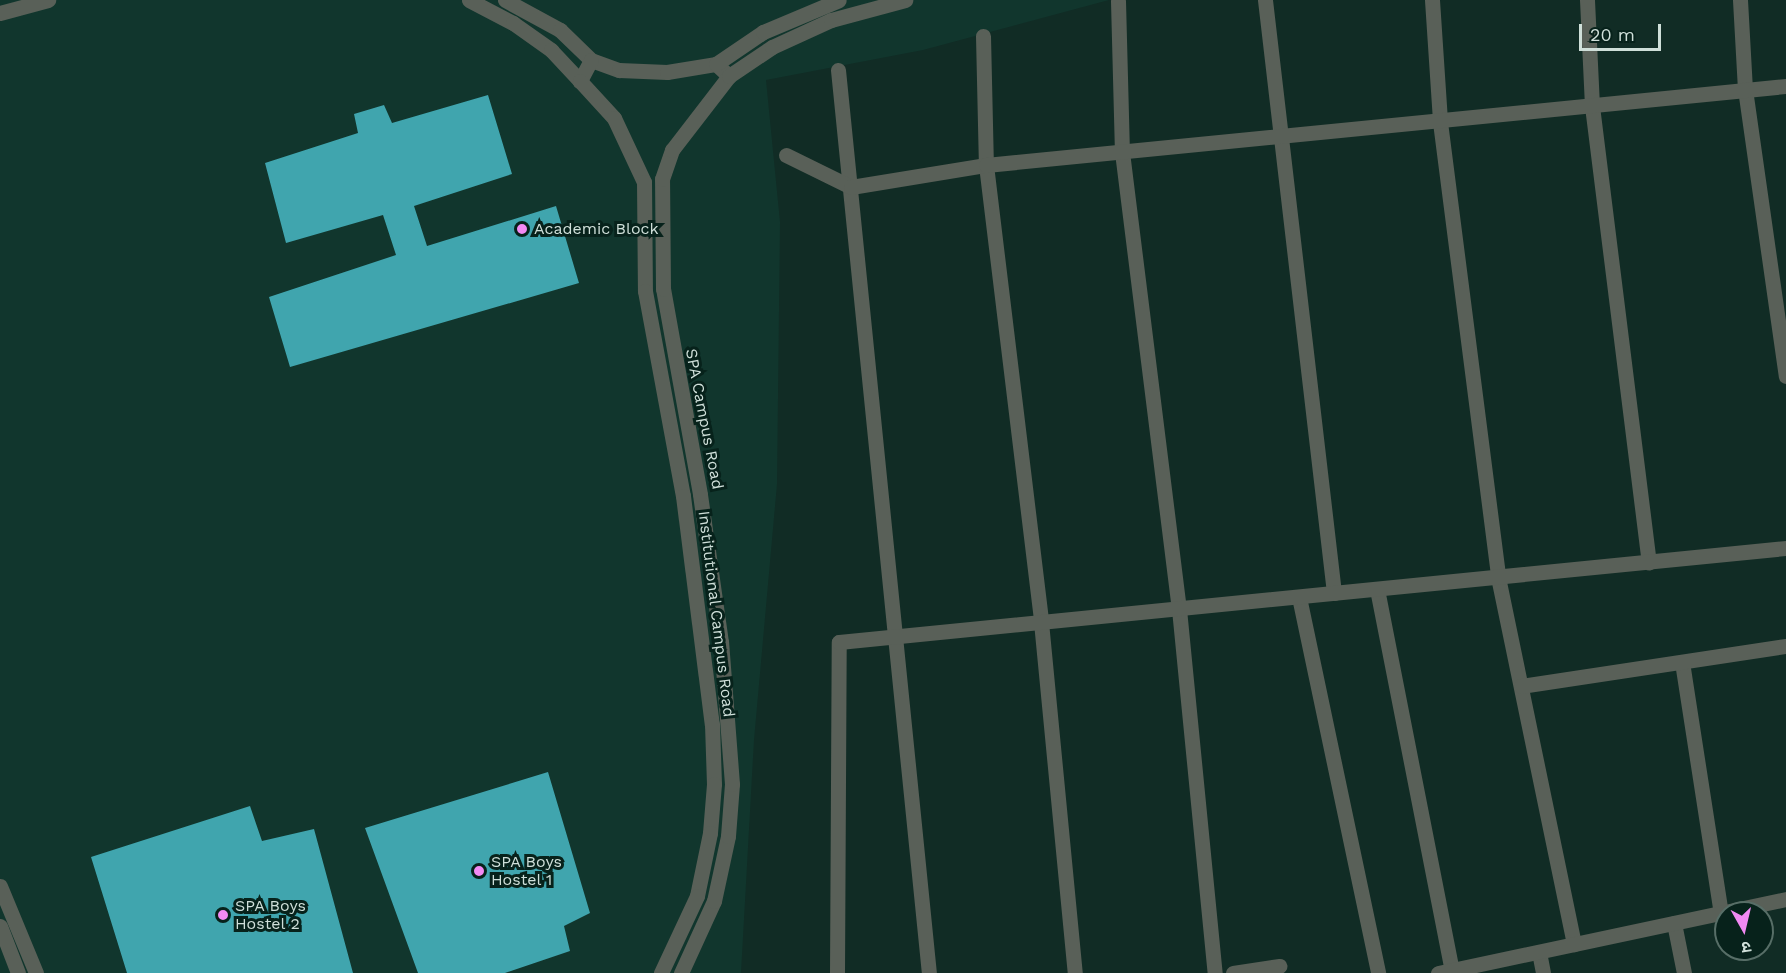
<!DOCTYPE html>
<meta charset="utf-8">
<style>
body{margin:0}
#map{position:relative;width:1786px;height:973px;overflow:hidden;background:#112c25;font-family:"Work Sans","Noto Sans Devanagari",sans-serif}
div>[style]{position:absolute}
.built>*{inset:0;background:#11362d}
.building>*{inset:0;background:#40a5ae}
.minor>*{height:15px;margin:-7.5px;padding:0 7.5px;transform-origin:7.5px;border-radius:7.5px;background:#596058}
.dots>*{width:16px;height:16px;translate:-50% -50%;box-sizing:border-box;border:3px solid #07221b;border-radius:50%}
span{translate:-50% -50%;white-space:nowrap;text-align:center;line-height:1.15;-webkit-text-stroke:6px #07221b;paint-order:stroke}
.poi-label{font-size:16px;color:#cfdfd9}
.left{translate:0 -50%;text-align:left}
.street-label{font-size:16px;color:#cfdfd9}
.north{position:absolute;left:1714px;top:901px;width:60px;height:60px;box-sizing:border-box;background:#07221b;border:2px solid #576e67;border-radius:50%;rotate:172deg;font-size:16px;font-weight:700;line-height:24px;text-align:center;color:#cfdfd9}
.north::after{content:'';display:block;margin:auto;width:21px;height:27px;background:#f28af3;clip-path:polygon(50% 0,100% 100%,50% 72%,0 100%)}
.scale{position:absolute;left:1579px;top:24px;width:82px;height:27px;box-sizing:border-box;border:3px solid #cfdfd9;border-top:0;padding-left:8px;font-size:18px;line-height:21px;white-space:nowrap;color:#cfdfd9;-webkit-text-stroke:4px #07221b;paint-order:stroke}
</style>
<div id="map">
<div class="built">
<div style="clip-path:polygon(0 0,1109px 0,923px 50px,766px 80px,780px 222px,777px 484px,754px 740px,741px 973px,0 973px)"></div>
</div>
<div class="building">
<div style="clip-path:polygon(488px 95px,512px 174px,414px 206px,427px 246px,556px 206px,579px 283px,290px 367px,269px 297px,396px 255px,383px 215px,286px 243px,265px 163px,358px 133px,354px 114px,384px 105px,392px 123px)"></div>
<div style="clip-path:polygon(548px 772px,590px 913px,564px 926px,570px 951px,505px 973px,418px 973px,365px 828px)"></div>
<div style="clip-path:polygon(250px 806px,262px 841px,314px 829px,353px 973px,127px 973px,91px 857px)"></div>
</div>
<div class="minor">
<div style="left:469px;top:0;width:50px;rotate:27.6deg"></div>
<div style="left:513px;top:23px;width:47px;rotate:35.4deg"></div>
<div style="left:551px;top:50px;width:42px;rotate:46.9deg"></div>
<div style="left:505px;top:0;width:63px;rotate:28.6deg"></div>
<div style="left:560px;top:30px;width:43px;rotate:44.1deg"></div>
<div style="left:591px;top:60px;width:30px;rotate:20deg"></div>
<div style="left:619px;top:70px;width:48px;rotate:2.4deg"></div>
<div style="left:667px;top:72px;width:50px;rotate:-9.3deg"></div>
<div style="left:716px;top:64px;width:18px;rotate:43deg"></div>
<div style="left:1265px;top:0;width:597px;rotate:83.36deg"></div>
<div style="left:1432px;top:0;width:122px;rotate:86.2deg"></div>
<div style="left:1440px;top:122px;width:459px;rotate:82.7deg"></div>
<div style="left:1498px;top:577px;width:375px;rotate:78.3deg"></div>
<div style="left:1587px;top:0;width:106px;rotate:87.3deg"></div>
<div style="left:1592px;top:106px;width:460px;rotate:82.9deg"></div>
<div style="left:1740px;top:0;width:89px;rotate:86.8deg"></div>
<div style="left:1745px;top:89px;width:290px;rotate:81.9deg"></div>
<div style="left:1118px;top:1px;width:151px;rotate:88.5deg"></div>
<div style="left:1122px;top:152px;width:461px;rotate:82.9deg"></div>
<div style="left:1179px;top:609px;width:366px;rotate:84.4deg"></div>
<div style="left:0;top:13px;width:50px;rotate:-15.2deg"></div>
<div style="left:983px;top:36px;width:129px;rotate:88.7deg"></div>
<div style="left:986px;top:165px;width:460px;rotate:83.1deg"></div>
<div style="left:1041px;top:622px;width:353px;rotate:84.5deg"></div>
<div style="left:591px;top:60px;width:24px;rotate:118deg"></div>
<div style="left:580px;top:81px;width:50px;rotate:47.4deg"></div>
<div style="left:614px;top:118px;width:71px;rotate:64.9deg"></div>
<div style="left:644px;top:182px;width:109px;rotate:89.5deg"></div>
<div style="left:645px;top:291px;width:208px;rotate:79.5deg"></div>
<div style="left:683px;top:496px;width:230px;rotate:82.8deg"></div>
<div style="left:712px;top:724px;width:60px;rotate:88.1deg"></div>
<div style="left:714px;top:784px;width:49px;rotate:94.7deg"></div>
<div style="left:710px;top:833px;width:64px;rotate:101.7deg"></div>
<div style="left:697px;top:896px;width:85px;rotate:115.1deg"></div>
<div style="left:716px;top:64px;width:57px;rotate:-34.2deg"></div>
<div style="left:763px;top:32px;width:82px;rotate:-22.8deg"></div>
<div style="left:838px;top:70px;width:908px;rotate:84.25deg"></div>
<div style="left:786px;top:155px;width:72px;rotate:26.2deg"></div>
<div style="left:851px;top:187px;width:137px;rotate:-9.3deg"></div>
<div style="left:986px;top:165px;width:804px;rotate:-5.64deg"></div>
<div style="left:1377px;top:589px;width:388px;rotate:78.9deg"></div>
<div style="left:1299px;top:597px;width:384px;rotate:78.1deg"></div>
<div style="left:1682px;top:662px;width:254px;rotate:81.2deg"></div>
<div style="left:1521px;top:686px;width:268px;rotate:-8.6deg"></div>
<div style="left:0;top:886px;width:94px;rotate:67.5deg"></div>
<div style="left:1674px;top:923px;width:51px;rotate:78.7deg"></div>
<div style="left:0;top:926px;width:50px;rotate:69deg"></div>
<div style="left:1539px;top:952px;width:21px;rotate:79deg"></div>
<div style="left:681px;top:973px;width:79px;rotate:-65.4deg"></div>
<div style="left:714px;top:901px;width:66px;rotate:-77.8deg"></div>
<div style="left:728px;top:836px;width:52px;rotate:-85.6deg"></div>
<div style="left:732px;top:784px;width:142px;rotate:-94.4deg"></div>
<div style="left:721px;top:642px;width:149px;rotate:-98.1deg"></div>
<div style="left:700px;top:494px;width:208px;rotate:-100.2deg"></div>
<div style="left:663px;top:289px;width:110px;rotate:-90.5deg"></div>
<div style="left:662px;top:179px;width:31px;rotate:-71deg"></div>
<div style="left:672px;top:150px;width:93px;rotate:-52.4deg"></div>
<div style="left:729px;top:76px;width:52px;rotate:-34deg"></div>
<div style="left:772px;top:47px;width:65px;rotate:-24.6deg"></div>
<div style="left:831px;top:20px;width:77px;rotate:-15.1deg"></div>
<div style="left:837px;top:973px;width:331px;rotate:-89.7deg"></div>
<div style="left:839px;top:642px;width:952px;rotate:-5.67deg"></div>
<div style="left:1233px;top:973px;width:47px;rotate:-8.7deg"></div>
<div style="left:1438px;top:973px;width:356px;rotate:-12deg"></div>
</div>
<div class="dots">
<div style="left:522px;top:229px;background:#f28af3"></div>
<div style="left:479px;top:871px;background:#f28af3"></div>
<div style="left:223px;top:915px;background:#f28af3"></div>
</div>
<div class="poi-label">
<span class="left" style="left:534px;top:229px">Academic Block</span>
<span class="left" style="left:491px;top:871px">SPA Boys<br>Hostel 1</span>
<span class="left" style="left:235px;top:915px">SPA Boys<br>Hostel 2</span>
</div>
<div class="street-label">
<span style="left:704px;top:419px;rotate:79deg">SPA Campus Road</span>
<span style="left:716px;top:614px;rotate:83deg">Institutional Campus Road</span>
</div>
<div class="north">उ</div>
<div class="scale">20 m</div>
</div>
